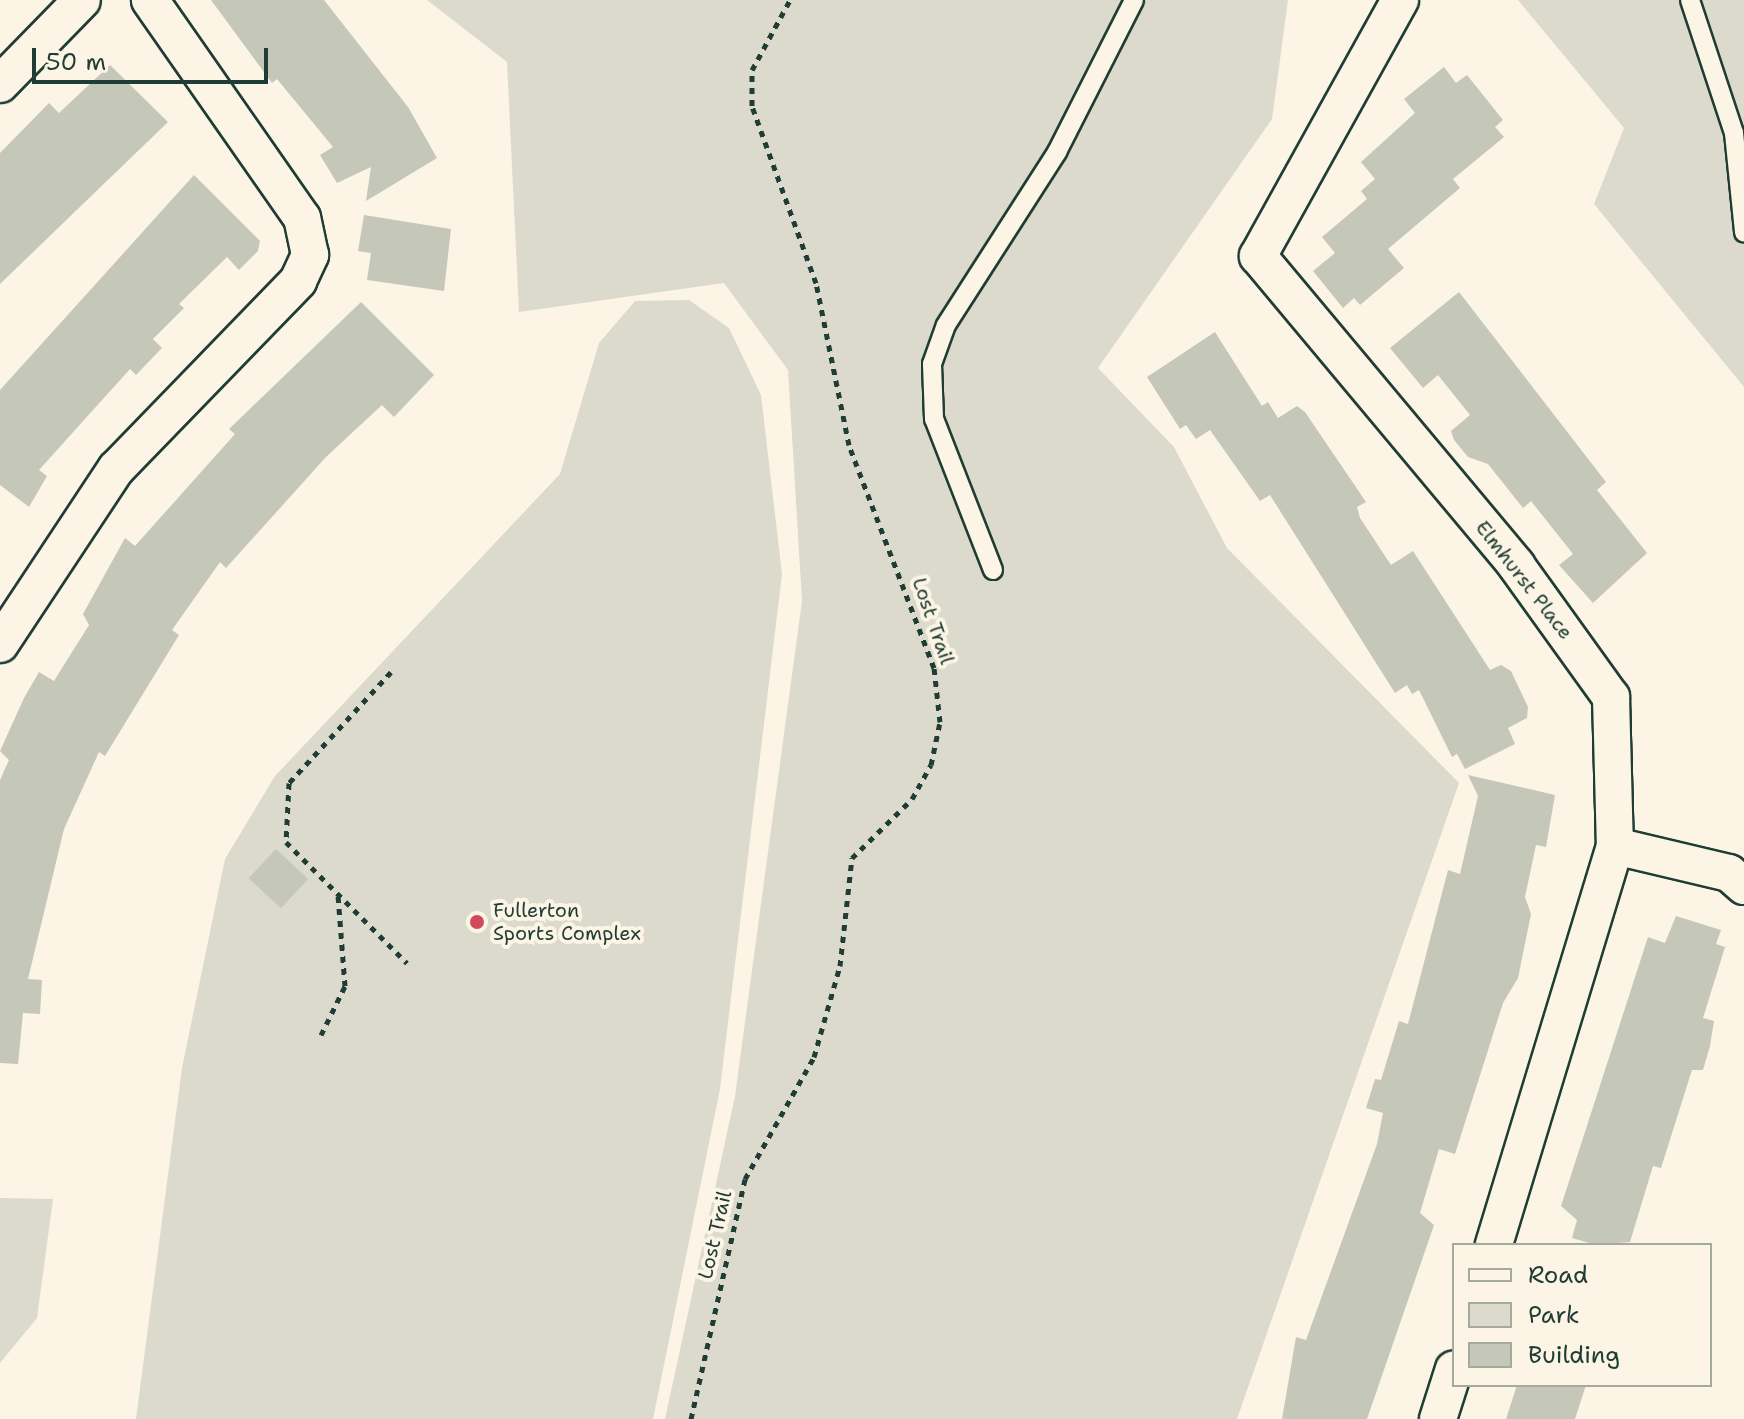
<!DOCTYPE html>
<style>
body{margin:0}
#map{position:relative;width:1744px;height:1419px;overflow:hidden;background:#fcf5e5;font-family:"Shantell Sans",sans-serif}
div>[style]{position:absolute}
.green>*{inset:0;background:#dcdacc}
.building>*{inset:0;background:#c5c7b9;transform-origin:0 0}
.path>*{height:5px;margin-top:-2.5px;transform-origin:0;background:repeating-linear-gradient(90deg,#1f3d34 0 6px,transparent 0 12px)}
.roads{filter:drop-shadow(2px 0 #1f3d34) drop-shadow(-2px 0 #1f3d34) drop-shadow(0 2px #1f3d34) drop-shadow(0 -2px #1f3d34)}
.lane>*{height:18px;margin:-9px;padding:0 9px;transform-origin:9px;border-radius:9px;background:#fcf5e5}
.street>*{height:36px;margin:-18px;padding:0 18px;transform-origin:18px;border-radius:18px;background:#fcf5e5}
.dots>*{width:22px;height:22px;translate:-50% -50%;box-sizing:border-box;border:4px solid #fcf5e5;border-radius:50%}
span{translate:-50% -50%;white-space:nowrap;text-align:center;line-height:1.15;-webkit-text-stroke:8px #fcf5e5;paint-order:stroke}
.street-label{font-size:20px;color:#1f3d34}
.poi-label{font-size:20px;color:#1f3d34}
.left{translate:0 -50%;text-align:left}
.legend{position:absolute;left:1452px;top:1243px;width:260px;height:144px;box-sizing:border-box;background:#fcf5e5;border:2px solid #a4ab9e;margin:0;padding:10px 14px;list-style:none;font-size:24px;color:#1f3d34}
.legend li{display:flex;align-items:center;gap:16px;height:40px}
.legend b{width:40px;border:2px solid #a4ab9e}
.scale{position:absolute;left:32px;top:48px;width:236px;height:36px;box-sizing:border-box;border:4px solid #1f3d34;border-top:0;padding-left:10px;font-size:24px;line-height:28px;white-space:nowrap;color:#1f3d34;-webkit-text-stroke:6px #fcf5e5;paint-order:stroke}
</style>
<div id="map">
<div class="green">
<div style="clip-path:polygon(427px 0,1288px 0,1272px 119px,1098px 368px,1174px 447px,1227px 548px,1459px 783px,1237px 1419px,665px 1419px,735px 1096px,802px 601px,788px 370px,724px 283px,519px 312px,507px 62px)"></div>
<div style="clip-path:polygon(1518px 0,1744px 0,1744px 387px,1594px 204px,1624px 128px)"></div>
<div style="clip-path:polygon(689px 300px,729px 328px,761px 395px,782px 574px,720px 1089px,653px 1419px,136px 1419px,182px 1068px,225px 859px,275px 776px,560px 474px,599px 343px,635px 301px)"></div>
<div style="clip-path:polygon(0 1198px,53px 1199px,37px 1318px,0 1363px)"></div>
</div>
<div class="building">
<div style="clip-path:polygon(211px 0,324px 0,408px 107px,437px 158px,366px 201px,371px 167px,337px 183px,320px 155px,333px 147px,277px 79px,272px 83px)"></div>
<div style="clip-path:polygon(110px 65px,168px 122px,0 284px,0 153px,49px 103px,59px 113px)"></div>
<div style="clip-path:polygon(1444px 67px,1456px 83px,1467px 75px,1503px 120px,1495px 127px,1504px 137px,1453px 179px,1460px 188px,1388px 249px,1404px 268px,1360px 305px,1354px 298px,1343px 308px,1313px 271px,1335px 253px,1322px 237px,1367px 199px,1361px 191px,1375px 179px,1361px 162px,1415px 113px,1404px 99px)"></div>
<div style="clip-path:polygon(194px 175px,260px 241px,258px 251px,239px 270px,227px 257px,179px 304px,184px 308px,153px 339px,162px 348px,136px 375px,130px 369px,39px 470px,47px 476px,29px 507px,0 485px,0 390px)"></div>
<div style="clip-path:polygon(364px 215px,451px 229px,444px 291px,367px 280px,371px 253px,358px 251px)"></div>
<div style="clip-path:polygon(1459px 292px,1606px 482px,1597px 490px,1647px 553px,1593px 603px,1559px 565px,1573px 554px,1531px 501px,1523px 508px,1488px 464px,1468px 457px,1454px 440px,1451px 431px,1470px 415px,1438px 375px,1423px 388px,1390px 348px)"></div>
<div style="clip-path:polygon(361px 302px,434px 375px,394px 417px,382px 405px,326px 457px,226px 568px,220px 562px,172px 630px,179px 635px,105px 756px,99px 752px,64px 829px,28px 979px,42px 980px,40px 1014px,23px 1013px,18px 1064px,0 1063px,0 780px,9px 760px,0 751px,24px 698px,39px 672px,54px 681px,89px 625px,83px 614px,125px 538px,135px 546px,235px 434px,229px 429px)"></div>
<div style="clip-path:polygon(1215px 332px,1262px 406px,1268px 402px,1278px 418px,1297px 406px,1305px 412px,1366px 502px,1357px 507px,1360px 518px,1391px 565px,1413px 551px,1490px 670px,1501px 665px,1511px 671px,1528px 707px,1527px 718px,1508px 728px,1515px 744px,1465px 769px,1457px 754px,1452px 757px,1419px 690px,1412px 694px,1407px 685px,1395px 693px,1270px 495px,1260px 501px,1210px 430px,1196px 439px,1186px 425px,1180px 429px,1147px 377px)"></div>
<div style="clip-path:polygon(1468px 775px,1555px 795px,1546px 847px,1536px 845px,1525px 897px,1531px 914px,1518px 978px,1503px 1003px,1455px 1154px,1439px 1149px,1420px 1213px,1434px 1225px,1367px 1419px,1282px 1419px,1296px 1337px,1306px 1340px,1377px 1144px,1383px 1113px,1366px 1108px,1375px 1079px,1381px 1080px,1399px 1021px,1408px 1024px,1448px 870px,1460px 874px,1478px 796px)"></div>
<div style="left:276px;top:849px;width:44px;height:40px;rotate:43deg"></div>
<div style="clip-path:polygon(1676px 916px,1721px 930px,1716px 944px,1725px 947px,1703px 1018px,1714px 1021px,1710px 1046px,1703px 1070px,1692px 1070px,1661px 1168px,1653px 1166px,1630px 1242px,1596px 1245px,1572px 1238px,1577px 1220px,1561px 1206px,1648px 937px,1665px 943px)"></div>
<div style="clip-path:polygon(1517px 1385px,1586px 1385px,1575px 1419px,1506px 1419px)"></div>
</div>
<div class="path">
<div style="left:391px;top:672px;width:151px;rotate:132.6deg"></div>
<div style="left:289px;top:783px;width:59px;rotate:92.9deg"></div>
<div style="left:286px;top:842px;width:171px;rotate:45deg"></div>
<div style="left:321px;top:1035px;width:55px;rotate:-63.9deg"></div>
<div style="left:345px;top:986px;width:91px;rotate:-94.4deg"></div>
<div style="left:691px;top:1419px;width:246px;rotate:-77.3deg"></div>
<div style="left:745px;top:1179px;width:140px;rotate:-60.5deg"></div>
<div style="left:814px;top:1057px;width:95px;rotate:-74.1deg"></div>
<div style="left:840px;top:966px;width:109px;rotate:-83.7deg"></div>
<div style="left:852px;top:858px;width:84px;rotate:-44.5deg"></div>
<div style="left:912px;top:799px;width:39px;rotate:-61deg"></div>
<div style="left:931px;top:765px;width:44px;rotate:-78.2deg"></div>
<div style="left:940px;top:722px;width:54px;rotate:-96.3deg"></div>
<div style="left:934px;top:668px;width:239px;rotate:-110.9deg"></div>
<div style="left:849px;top:445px;width:165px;rotate:-101.5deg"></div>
<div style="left:816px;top:283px;width:188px;rotate:-109.9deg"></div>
<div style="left:752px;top:106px;width:36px;rotate:-90deg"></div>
<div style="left:752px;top:70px;width:80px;rotate:-61.5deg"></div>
</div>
<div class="roads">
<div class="lane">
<div style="left:1690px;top:0;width:140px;rotate:71.7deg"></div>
<div style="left:1734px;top:133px;width:100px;rotate:84.2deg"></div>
<div style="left:993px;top:570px;width:162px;rotate:-111.3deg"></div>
<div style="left:934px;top:419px;width:55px;rotate:-92.1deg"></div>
<div style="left:932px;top:364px;width:41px;rotate:-70.3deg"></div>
<div style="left:946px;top:325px;width:206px;rotate:-57.3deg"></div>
<div style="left:1057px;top:152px;width:170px;rotate:-63.1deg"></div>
</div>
<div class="street">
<div style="left:1400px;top:0;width:293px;rotate:119deg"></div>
<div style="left:1258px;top:256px;width:403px;rotate:50.1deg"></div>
<div style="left:1516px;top:565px;width:163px;rotate:54.3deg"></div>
<div style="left:1611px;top:697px;width:149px;rotate:88.5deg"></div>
<div style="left:1615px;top:846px;width:417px;rotate:106.9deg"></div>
<div style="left:0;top:84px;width:117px;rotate:-45.7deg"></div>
<div style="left:0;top:644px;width:210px;rotate:-56.5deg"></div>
<div style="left:116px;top:469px;width:262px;rotate:-45.9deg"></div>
<div style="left:298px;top:281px;width:29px;rotate:-65deg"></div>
<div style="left:310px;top:255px;width:38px;rotate:-102deg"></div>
<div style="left:302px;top:218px;width:266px;rotate:-124.9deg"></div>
<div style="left:1615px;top:846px;width:117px;rotate:13.3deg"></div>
<div style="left:1729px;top:873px;width:20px;rotate:41deg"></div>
<div style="left:1438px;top:1419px;width:52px;rotate:-72.3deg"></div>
</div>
</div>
<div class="dots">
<div style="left:477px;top:922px;background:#d1495b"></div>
</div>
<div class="street-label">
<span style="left:1524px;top:580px;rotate:52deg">Elmhurst Place</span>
<span style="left:933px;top:621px;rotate:71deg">Lost Trail</span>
<span style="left:715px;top:1235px;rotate:-77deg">Lost Trail</span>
</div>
<div class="poi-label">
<span class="left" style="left:493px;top:922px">Fullerton<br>Sports Complex</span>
</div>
<ul class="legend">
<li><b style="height:10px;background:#fcf5e5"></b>Road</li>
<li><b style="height:22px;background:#dcdacc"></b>Park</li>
<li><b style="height:22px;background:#c5c7b9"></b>Building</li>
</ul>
<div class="scale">50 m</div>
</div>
